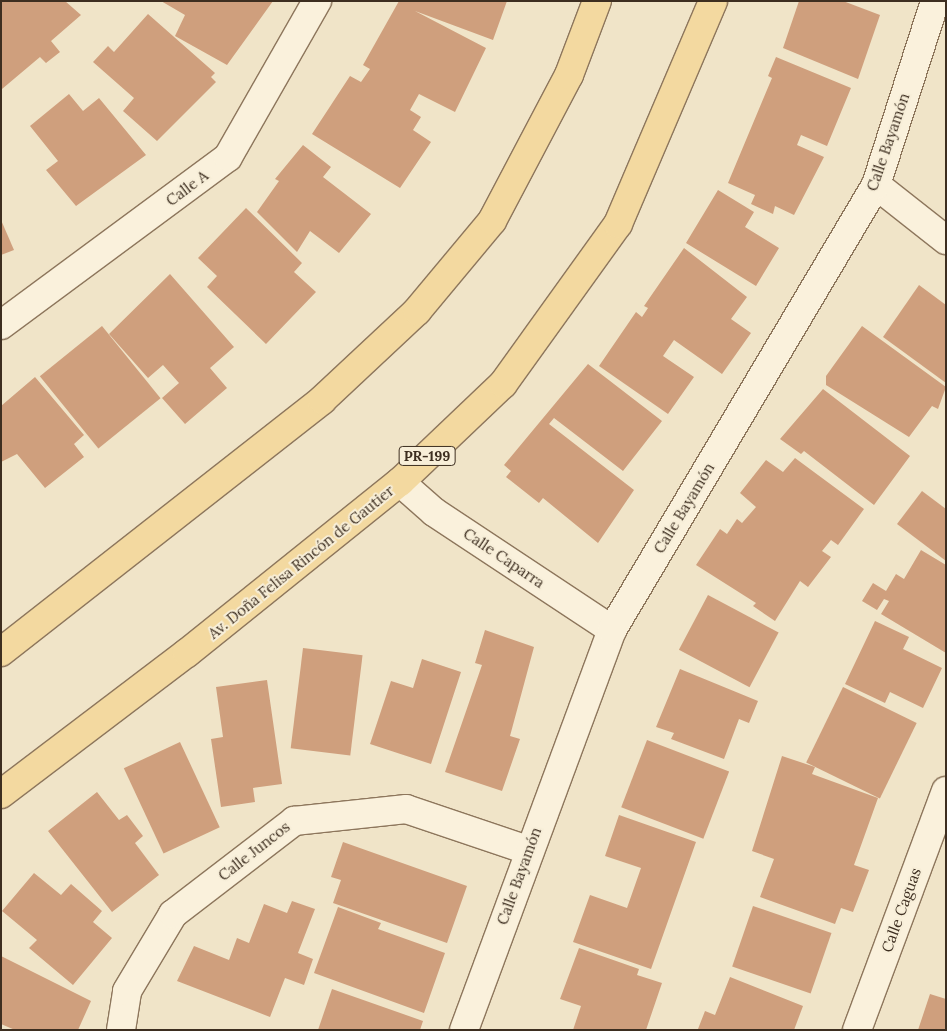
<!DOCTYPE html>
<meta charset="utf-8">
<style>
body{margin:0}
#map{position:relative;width:947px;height:1031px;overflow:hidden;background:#f0e4c8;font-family:Lora,serif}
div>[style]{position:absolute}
.building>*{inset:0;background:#cf9f7d;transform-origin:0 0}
.roads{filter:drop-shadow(1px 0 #8d765c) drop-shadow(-1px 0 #8d765c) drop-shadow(0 1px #8d765c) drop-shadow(0 -1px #8d765c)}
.street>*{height:28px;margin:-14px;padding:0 14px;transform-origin:14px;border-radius:14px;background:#faf1dc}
.primary>*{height:28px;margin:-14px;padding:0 14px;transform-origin:14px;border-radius:14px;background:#f3d9a0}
span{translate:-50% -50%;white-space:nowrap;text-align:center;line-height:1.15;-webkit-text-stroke:4px #f7eed8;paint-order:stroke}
.shield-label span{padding:1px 4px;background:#f7eed8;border:1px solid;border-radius:4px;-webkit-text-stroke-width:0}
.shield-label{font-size:14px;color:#3d2e20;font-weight:700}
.street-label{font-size:15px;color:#3d2e20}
.frame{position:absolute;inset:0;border:2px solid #3d2e20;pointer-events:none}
</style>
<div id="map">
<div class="building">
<div style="clip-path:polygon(1px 1px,65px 1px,81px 15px,51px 41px,60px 52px,46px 63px,40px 57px,2px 89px)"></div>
<div style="clip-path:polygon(161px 1px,273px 1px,227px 65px,175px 36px,185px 15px)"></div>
<div style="clip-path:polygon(399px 1px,507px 1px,493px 40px,415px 11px,486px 48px,455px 112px,419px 94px,410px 110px,421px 117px,413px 130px,431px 142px,400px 188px,312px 134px,350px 76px,361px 82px,370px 69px,363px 65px)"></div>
<div style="clip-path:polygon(799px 1px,843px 1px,880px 15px,858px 79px,783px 48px)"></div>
<div style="clip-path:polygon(148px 14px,215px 73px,211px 77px,216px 82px,157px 141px,123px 111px,134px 98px,93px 62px,108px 46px,114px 52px)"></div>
<div style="clip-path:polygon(776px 57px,851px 88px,827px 146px,801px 135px,797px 145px,824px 157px,794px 215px,775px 206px,773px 214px,751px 204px,755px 195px,728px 183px,772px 78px,768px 76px)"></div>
<div style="clip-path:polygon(69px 94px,83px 111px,99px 98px,146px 155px,76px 206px,46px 170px,58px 161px,30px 126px)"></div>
<div style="clip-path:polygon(303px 145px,331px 167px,323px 177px,371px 214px,339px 253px,310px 231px,297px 252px,257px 212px,279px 181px,275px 179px)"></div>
<div style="clip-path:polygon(718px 190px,754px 212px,745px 227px,779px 248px,756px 286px,686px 243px)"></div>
<div style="clip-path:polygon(246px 208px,302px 263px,294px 272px,316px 292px,266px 344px,207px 287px,217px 276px,198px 258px)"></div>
<div style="clip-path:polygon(1px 220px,14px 250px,1px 255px)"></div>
<div style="clip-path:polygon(684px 248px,747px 297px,731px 319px,751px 333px,722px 374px,674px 340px,663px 356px,694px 377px,668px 414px,599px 366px,636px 312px,642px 317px,648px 308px,644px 306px)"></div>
<div style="clip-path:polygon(170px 274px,234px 347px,210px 368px,227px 388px,185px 424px,162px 398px,179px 383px,163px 365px,148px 378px,109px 334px)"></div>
<div style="clip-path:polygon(919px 285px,946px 305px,946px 383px,883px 337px)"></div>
<div style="left:102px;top:326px;width:93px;height:80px;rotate:51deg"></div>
<div style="clip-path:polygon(862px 326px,946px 387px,938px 409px,932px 406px,909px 437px,826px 385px,826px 376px)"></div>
<div style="clip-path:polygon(588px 364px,662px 421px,623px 471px,554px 418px,549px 424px,634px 490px,598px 543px,543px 498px,539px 503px,506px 477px,511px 471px,504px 465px)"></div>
<div style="clip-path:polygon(35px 377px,84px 435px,74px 444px,84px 457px,45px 488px,17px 454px,1px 462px,1px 406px)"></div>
<div style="clip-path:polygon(823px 389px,910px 456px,874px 505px,804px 451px,801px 454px,780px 439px)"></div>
<div style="clip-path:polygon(795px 458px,864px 509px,838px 545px,831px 540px,822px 551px,831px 557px,808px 587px,800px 581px,775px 621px,753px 606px,756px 603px,696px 565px,720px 529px,727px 534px,737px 519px,742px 523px,756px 507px,740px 493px,766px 460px,783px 472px)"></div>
<div style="clip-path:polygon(922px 491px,946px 509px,946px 561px,897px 524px)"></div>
<div style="clip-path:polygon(921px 550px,946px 565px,946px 653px,881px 614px,889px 601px,884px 599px,877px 610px,862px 601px,873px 583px,886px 591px,896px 574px,904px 579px)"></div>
<div style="left:708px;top:595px;width:80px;height:62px;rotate:28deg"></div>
<div style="clip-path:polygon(875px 621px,909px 637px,903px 649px,942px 668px,923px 708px,890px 692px,885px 703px,845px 684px)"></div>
<div style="clip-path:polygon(485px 630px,534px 647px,510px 736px,520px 739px,502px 791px,445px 772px,482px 665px,475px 663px)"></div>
<div style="left:303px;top:648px;width:60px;height:101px;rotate:7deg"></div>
<div style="clip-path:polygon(422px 659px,461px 672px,431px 764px,370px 744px,391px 681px,413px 688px)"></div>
<div style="clip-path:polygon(680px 669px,758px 701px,749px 723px,739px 719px,724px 759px,671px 739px,674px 733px,656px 727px)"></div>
<div style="clip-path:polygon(267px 680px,282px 784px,253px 788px,255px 802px,221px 807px,211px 739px,223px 737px,216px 687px)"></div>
<div style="left:843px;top:687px;width:82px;height:84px;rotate:26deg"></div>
<div style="left:647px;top:740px;width:88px;height:72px;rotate:21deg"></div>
<div style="left:180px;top:742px;width:94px;height:62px;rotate:65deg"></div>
<div style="clip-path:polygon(782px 756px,815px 767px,812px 774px,878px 798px,854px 865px,869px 870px,853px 912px,841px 908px,835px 924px,760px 897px,774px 859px,752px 851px)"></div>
<div style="clip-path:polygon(97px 792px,119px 820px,127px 815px,143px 836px,135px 843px,159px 875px,112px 912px,48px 831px)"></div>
<div style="clip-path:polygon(619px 815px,696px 842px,651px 969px,573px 942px,590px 895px,627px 908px,641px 868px,605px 856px)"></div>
<div style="clip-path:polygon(343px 842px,467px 886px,447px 943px,333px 903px,341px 880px,331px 877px)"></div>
<div style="clip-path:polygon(34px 873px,61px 895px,71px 884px,102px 911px,93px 922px,112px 938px,73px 985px,29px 948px,37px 940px,2px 911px)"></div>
<div style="clip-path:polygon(292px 901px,315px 909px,298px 953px,313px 959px,304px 985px,285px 978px,270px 1017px,177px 981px,194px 946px,229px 960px,237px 938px,249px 943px,264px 904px,287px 913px)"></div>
<div style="left:753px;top:906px;width:83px;height:64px;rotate:19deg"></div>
<div style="clip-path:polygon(338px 907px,381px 923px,378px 929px,445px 953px,424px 1013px,314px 973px)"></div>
<div style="clip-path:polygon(579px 948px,639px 969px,637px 975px,662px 983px,646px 1030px,573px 1030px,581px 1006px,560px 999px)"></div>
<div style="clip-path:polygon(1px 956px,91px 1001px,78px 1030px,15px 1030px,1px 1024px)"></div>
<div style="clip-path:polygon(730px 977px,803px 1006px,794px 1030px,698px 1029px,705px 1011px,715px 1015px)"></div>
<div style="clip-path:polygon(332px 989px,423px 1021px,420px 1030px,318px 1030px)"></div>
<div style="clip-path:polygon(930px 994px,946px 999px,946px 1030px,918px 1030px)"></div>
</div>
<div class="roads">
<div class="street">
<div style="left:876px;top:185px;width:89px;rotate:38.2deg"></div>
<div style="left:1px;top:325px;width:282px;rotate:-36.5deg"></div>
<div style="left:228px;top:157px;width:180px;rotate:-60.3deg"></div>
<div style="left:400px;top:482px;width:45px;rotate:41.4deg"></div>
<div style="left:434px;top:512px;width:214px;rotate:33.5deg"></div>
<div style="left:121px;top:1030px;width:39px;rotate:-81deg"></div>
<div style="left:127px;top:991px;width:90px;rotate:-59.1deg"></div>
<div style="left:173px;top:914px;width:153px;rotate:-37.5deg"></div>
<div style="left:294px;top:821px;width:113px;rotate:-6.1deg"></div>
<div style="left:406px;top:809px;width:129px;rotate:18.6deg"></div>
<div style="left:464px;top:1030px;width:427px;rotate:-69.7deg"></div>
<div style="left:612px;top:630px;width:517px;rotate:-59.32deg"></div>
<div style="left:876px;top:185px;width:193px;rotate:-72.2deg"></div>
<div style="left:857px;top:1030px;width:255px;rotate:-69.6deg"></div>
</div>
<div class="primary">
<div style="left:1px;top:652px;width:408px;rotate:-38.1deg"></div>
<div style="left:322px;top:400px;width:130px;rotate:-43.1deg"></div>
<div style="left:417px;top:311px;width:117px;rotate:-50.2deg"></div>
<div style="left:492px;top:221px;width:165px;rotate:-62.2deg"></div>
<div style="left:569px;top:75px;width:79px;rotate:-69.3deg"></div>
<div style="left:1px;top:794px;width:233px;rotate:-37.2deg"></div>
<div style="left:187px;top:653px;width:273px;rotate:-38.8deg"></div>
<div style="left:400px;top:482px;width:142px;rotate:-43.6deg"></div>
<div style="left:503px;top:384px;width:197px;rotate:-54.3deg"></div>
<div style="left:618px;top:224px;width:242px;rotate:-66.9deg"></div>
</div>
</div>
<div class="shield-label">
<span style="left:427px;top:456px">PR-199</span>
</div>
<div class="street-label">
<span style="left:888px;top:142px;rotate:-71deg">Calle Bayamón</span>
<span style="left:187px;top:188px;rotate:-37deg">Calle A</span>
<span style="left:684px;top:508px;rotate:-59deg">Calle Bayamón</span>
<span style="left:504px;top:558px;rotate:34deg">Calle Caparra</span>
<span style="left:301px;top:562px;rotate:-39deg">Av. Doña Felisa Rincón de Gautier</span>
<span style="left:254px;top:851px;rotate:-38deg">Calle Juncos</span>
<span style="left:519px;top:876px;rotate:-70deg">Calle Bayamón</span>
<span style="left:901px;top:910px;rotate:-70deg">Calle Caguas</span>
</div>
<div class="frame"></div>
</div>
